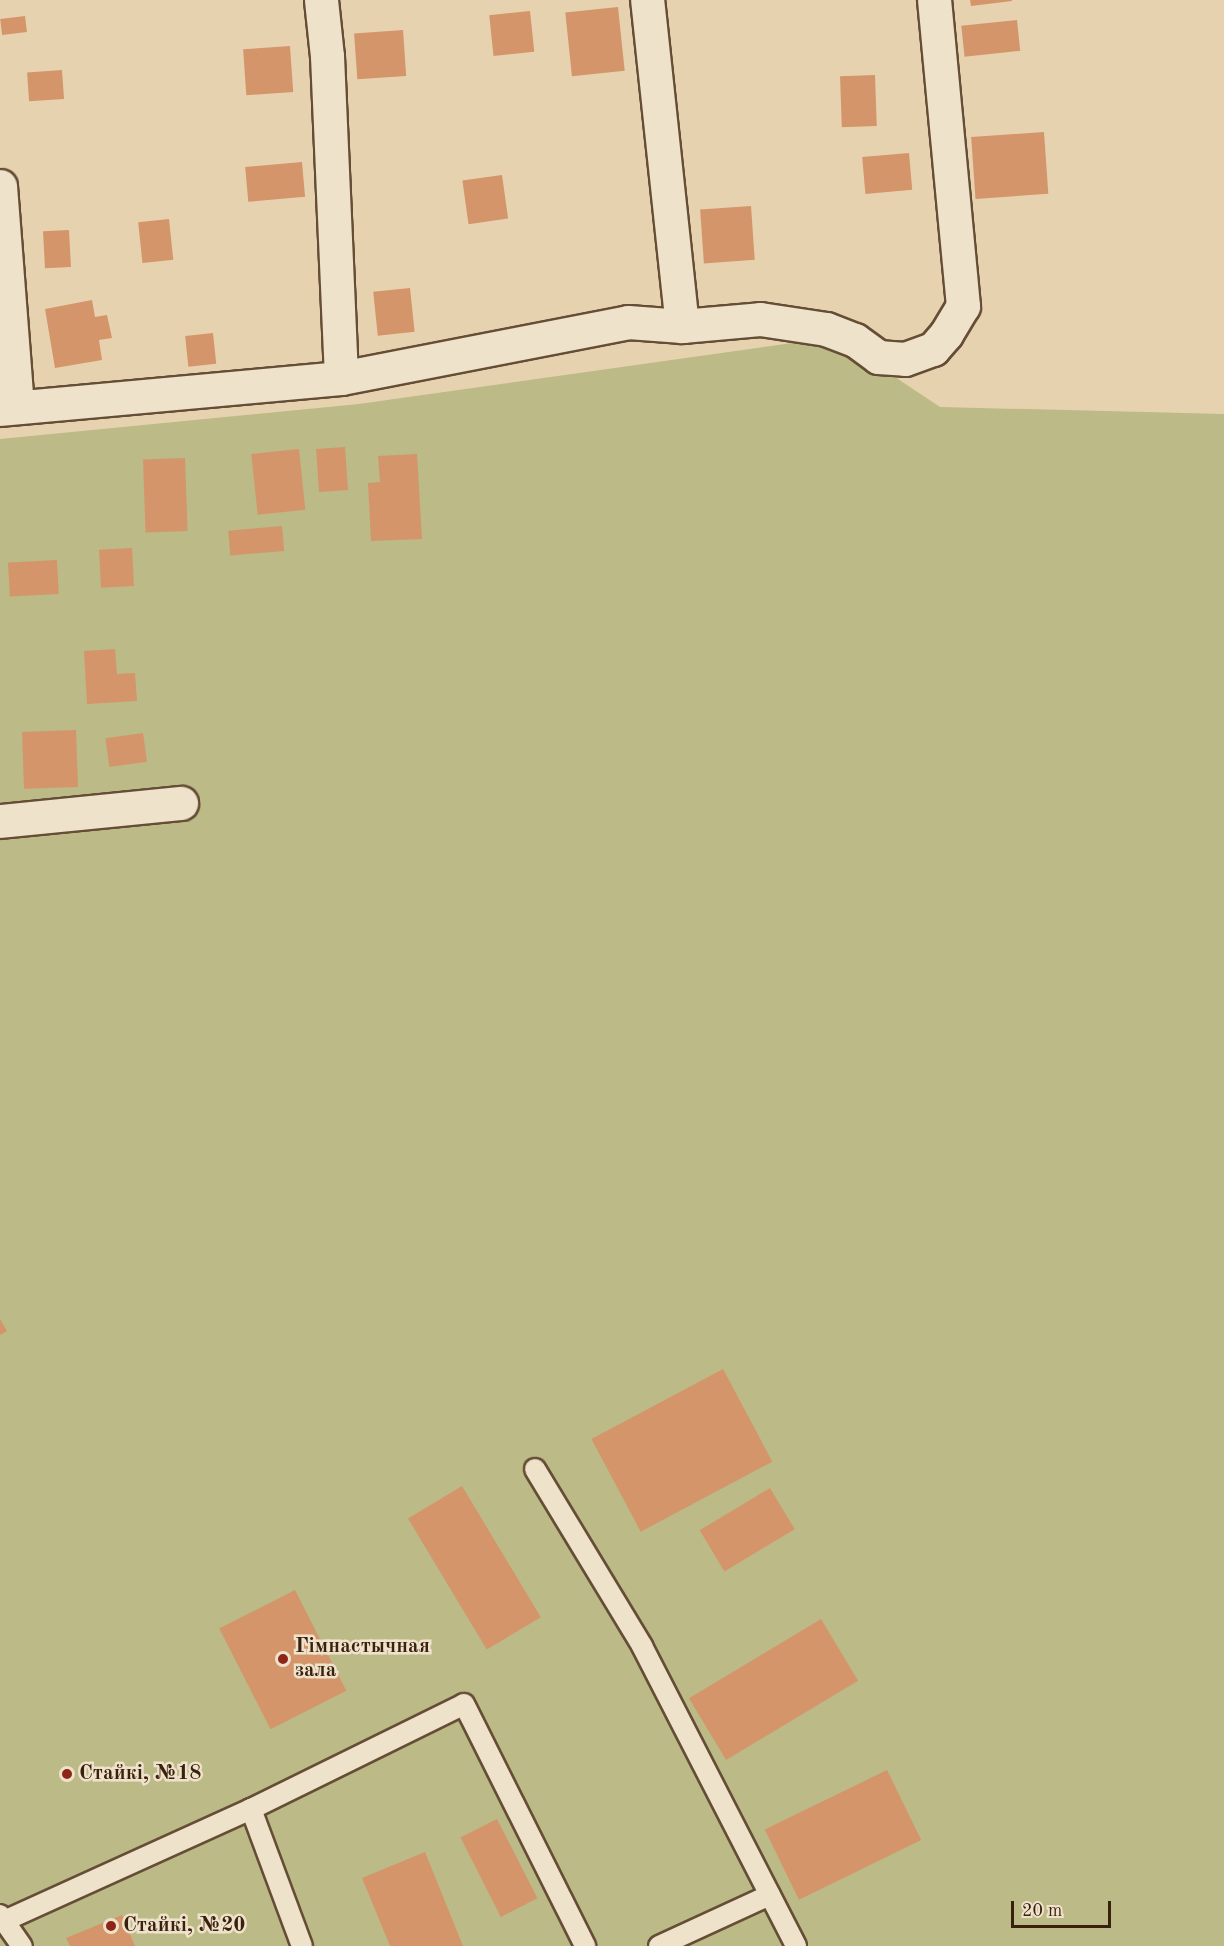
<!DOCTYPE html>
<meta charset="utf-8">
<style>
body{margin:0}
#map{position:relative;width:1224px;height:1946px;overflow:hidden;background:#e7d2af;font-family:"Old Standard TT",serif}
div>[style]{position:absolute}
.green>*{inset:0;background:#bcba86}
.building>*{inset:0;background:#d4956a;transform-origin:0 0}
.roads{filter:drop-shadow(2px 0 #654d36) drop-shadow(-2px 0 #654d36) drop-shadow(0 2px #654d36) drop-shadow(0 -2px #654d36)}
.lane>*{height:20px;margin:-10px;padding:0 10px;transform-origin:10px;border-radius:10px;background:#efe2cb}
.street>*{height:33px;margin:-16.5px;padding:0 16.5px;transform-origin:16.5px;border-radius:16.5px;background:#efe2cb}
.dots>*{width:16px;height:16px;translate:-50% -50%;box-sizing:border-box;border:3px solid #efe2cb;border-radius:50%}
span{translate:-50% -50%;white-space:nowrap;text-align:center;line-height:1.15;-webkit-text-stroke:5px #efe2cb;paint-order:stroke}
.poi-label{font-size:21px;color:#3a210d;font-weight:700}
.left{translate:0 -50%;text-align:left}
.scale{position:absolute;left:1011px;top:1901px;width:100px;height:27px;box-sizing:border-box;border:3px solid #3a210d;border-top:0;padding-left:8px;font-size:18px;line-height:21px;white-space:nowrap;color:#3a210d;-webkit-text-stroke:4px #efe2cb;paint-order:stroke}
</style>
<div id="map">
<div class="green">
<div style="clip-path:polygon(835px 337px,940px 407px,1224px 414px,1224px 1946px,0 1946px,0 439px,359px 404px)"></div>
</div>
<div class="building">
<div style="clip-path:polygon(970px 0,1012px 0,1012px 1px,971px 6px)"></div>
<div style="left:618px;top:7px;width:64px;height:53px;rotate:84deg"></div>
<div style="left:530px;top:11px;width:41px;height:41px;rotate:84deg"></div>
<div style="left:25px;top:16px;width:16px;height:25px;rotate:83deg"></div>
<div style="left:1017px;top:20px;width:31px;height:56px;rotate:84deg"></div>
<div style="left:403px;top:30px;width:46px;height:49px;rotate:86deg"></div>
<div style="left:290px;top:46px;width:46px;height:47px;rotate:86deg"></div>
<div style="left:62px;top:70px;width:29px;height:35px;rotate:86deg"></div>
<div style="left:875px;top:75px;width:51px;height:35px;rotate:88deg"></div>
<div style="left:1044px;top:132px;width:62px;height:73px;rotate:86deg"></div>
<div style="left:909px;top:153px;width:37px;height:47px;rotate:85deg"></div>
<div style="left:302px;top:162px;width:35px;height:57px;rotate:85deg"></div>
<div style="left:502px;top:175px;width:44px;height:40px;rotate:82deg"></div>
<div style="left:751px;top:206px;width:54px;height:51px;rotate:86deg"></div>
<div style="left:169px;top:219px;width:41px;height:31px;rotate:84deg"></div>
<div style="left:69px;top:230px;width:37px;height:26px;rotate:87deg"></div>
<div style="left:410px;top:288px;width:44px;height:37px;rotate:84deg"></div>
<div style="clip-path:polygon(92px 300px,95px 317px,107px 315px,112px 338px,99px 340px,102px 360px,55px 368px,45px 309px)"></div>
<div style="left:213px;top:333px;width:31px;height:28px;rotate:84deg"></div>
<div style="left:345px;top:447px;width:43px;height:29px;rotate:86deg"></div>
<div style="left:299px;top:449px;width:61px;height:48px;rotate:84deg"></div>
<div style="clip-path:polygon(417px 454px,422px 539px,371px 541px,368px 483px,380px 482px,378px 456px)"></div>
<div style="left:185px;top:458px;width:73px;height:42px;rotate:88deg"></div>
<div style="left:282px;top:526px;width:25px;height:54px;rotate:85deg"></div>
<div style="left:132px;top:548px;width:38px;height:33px;rotate:87deg"></div>
<div style="left:57px;top:560px;width:34px;height:49px;rotate:87deg"></div>
<div style="clip-path:polygon(115px 649px,117px 674px,135px 673px,137px 701px,87px 704px,84px 651px)"></div>
<div style="left:76px;top:730px;width:57px;height:54px;rotate:88deg"></div>
<div style="left:143px;top:733px;width:29px;height:38px;rotate:82deg"></div>
<div style="clip-path:polygon(0 1319px,7px 1331px,0 1335px)"></div>
<div style="left:723px;top:1369px;width:105px;height:149px;rotate:62deg"></div>
<div style="left:462px;top:1486px;width:153px;height:63px;rotate:59deg"></div>
<div style="left:770px;top:1488px;width:48px;height:82px;rotate:59deg"></div>
<div style="left:295px;top:1590px;width:113px;height:85px;rotate:63deg"></div>
<div style="left:821px;top:1619px;width:72px;height:154px;rotate:59deg"></div>
<div style="left:887px;top:1770px;width:78px;height:136px;rotate:64deg"></div>
<div style="left:497px;top:1819px;width:89px;height:41px;rotate:63deg"></div>
<div style="clip-path:polygon(425px 1852px,463px 1946px,390px 1946px,362px 1878px)"></div>
<div style="clip-path:polygon(122px 1915px,135px 1946px,70px 1946px,66px 1938px)"></div>
</div>
<div class="roads">
<div class="lane">
<div style="left:535px;top:1469px;width:207px;rotate:58.8deg"></div>
<div style="left:642px;top:1646px;width:337px;rotate:62.8deg"></div>
<div style="left:251px;top:1809px;width:146px;rotate:69.6deg"></div>
<div style="left:0;top:1915px;width:38px;rotate:55deg"></div>
<div style="left:4px;top:1921px;width:271px;rotate:-24.4deg"></div>
<div style="left:251px;top:1809px;width:237px;rotate:-26.2deg"></div>
<div style="left:464px;top:1704px;width:271px;rotate:63.4deg"></div>
<div style="left:659px;top:1946px;width:122px;rotate:-24.7deg"></div>
</div>
<div class="street">
<div style="left:321px;top:0;width:56px;rotate:83.9deg"></div>
<div style="left:327px;top:56px;width:322px;rotate:87.5deg"></div>
<div style="left:0;top:186px;width:221px;rotate:85.6deg"></div>
<div style="left:682px;top:326px;width:78px;rotate:-5.1deg"></div>
<div style="left:760px;top:319px;width:67px;rotate:8.6deg"></div>
<div style="left:826px;top:329px;width:31px;rotate:21deg"></div>
<div style="left:855px;top:340px;width:29px;rotate:36deg"></div>
<div style="left:878px;top:357px;width:27px;rotate:4deg"></div>
<div style="left:905px;top:359px;width:30px;rotate:-20deg"></div>
<div style="left:933px;top:349px;width:20px;rotate:-49deg"></div>
<div style="left:946px;top:334px;width:33px;rotate:-59deg"></div>
<div style="left:963px;top:306px;width:307px;rotate:-95.4deg"></div>
<div style="left:0;top:409px;width:342px;rotate:-5.2deg"></div>
<div style="left:341px;top:378px;width:292px;rotate:-11deg"></div>
<div style="left:628px;top:322px;width:54px;rotate:4.2deg"></div>
<div style="left:682px;top:326px;width:328px;rotate:-96.1deg"></div>
<div style="left:0;top:821px;width:182px;rotate:-5.7deg"></div>
</div>
</div>
<div class="dots">
<div style="left:283px;top:1659px;background:#8f2418"></div>
<div style="left:67px;top:1774px;background:#8f2418"></div>
<div style="left:111px;top:1926px;background:#8f2418"></div>
</div>
<div class="poi-label">
<span class="left" style="left:295px;top:1659px">Гімнастычная<br>зала</span>
<span class="left" style="left:79px;top:1774px">Стайкі, №18</span>
<span class="left" style="left:123px;top:1926px">Стайкі, №20</span>
</div>
<div class="scale">20 m</div>
</div>
